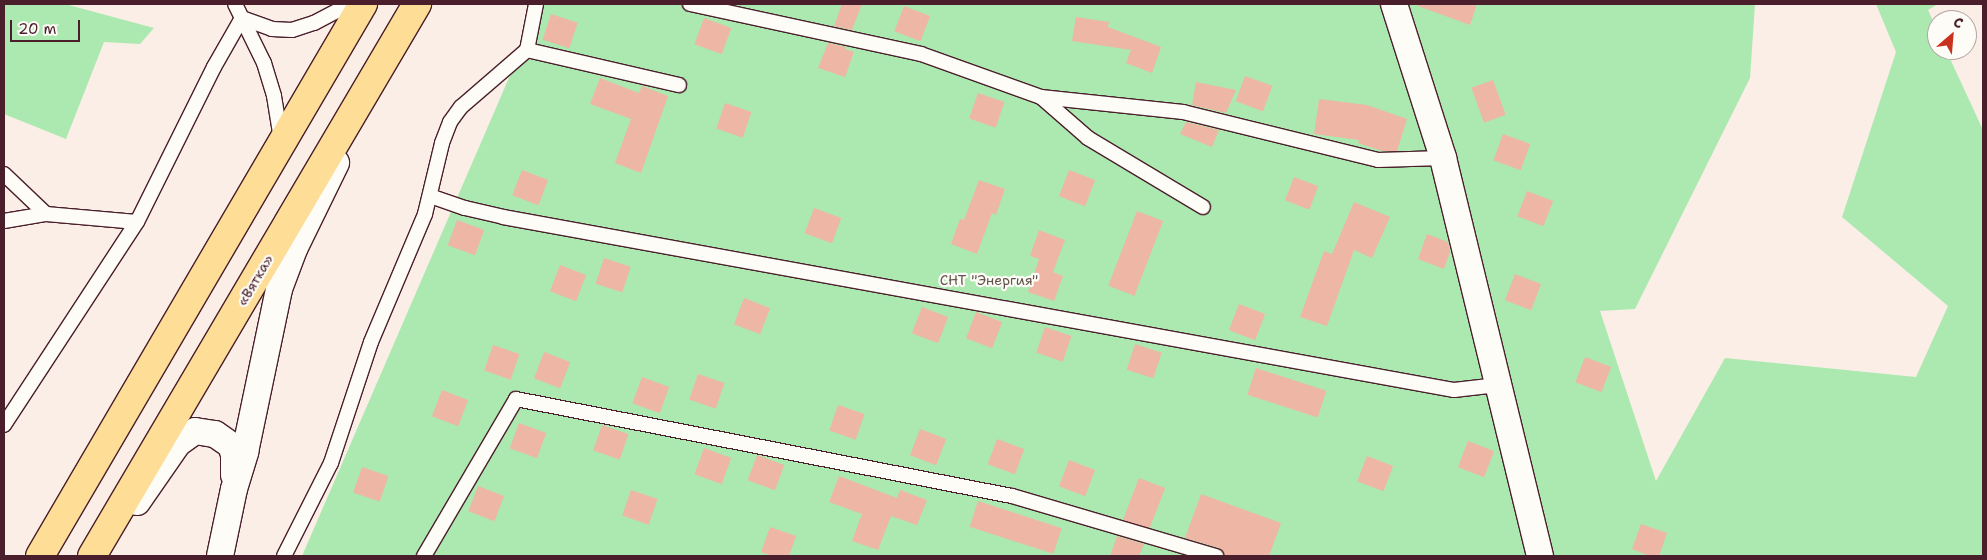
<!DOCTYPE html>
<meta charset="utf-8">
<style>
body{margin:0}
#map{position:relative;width:1987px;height:560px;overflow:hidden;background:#faeee6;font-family:"Shantell Sans",sans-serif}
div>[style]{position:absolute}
.green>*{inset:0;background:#ace9b0}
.building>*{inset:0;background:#eeb6a4;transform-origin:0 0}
.roads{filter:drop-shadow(1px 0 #4a1f2b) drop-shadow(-1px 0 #4a1f2b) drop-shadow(0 1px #4a1f2b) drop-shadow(0 -1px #4a1f2b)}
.service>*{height:14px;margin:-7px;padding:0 7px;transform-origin:7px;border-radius:7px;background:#fdfcf7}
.minor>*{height:26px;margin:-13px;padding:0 13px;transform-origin:13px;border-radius:13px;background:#fdfcf7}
.trunk>*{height:28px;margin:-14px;padding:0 14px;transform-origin:14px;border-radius:14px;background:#fedd96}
span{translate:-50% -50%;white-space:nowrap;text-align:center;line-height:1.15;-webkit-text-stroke:4.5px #fdfcf7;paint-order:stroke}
.street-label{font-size:14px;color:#4a1f2b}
.park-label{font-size:14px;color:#62524c}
.frame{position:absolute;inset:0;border:5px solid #4a1f2b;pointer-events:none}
.north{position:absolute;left:1927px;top:10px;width:50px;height:50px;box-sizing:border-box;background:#fdfcf7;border:1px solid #b5a4a5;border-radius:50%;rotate:27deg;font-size:14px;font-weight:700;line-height:20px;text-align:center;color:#4a1f2b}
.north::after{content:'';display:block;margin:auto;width:18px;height:22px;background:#c8321e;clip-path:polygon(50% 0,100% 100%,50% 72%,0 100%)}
.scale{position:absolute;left:10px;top:20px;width:70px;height:22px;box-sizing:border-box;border:2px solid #4a1f2b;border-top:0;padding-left:6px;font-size:15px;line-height:18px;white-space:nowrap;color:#4a1f2b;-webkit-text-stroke:4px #fdfcf7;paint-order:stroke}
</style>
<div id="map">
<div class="green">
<div style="clip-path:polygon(4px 4px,65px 4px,154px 28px,140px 44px,104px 42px,66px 139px,4px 114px)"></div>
<div style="clip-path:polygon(541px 4px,1755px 4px,1750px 78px,1635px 309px,1600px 311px,1656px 481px,1725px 358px,1916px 377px,1948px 306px,1842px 217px,1896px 52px,1876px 4px,1938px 4px,1928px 10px,1937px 30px,1937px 50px,1946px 50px,1983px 130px,1983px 556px,302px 556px)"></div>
</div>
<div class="building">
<div style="clip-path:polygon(842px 4px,862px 4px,852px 30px,834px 26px)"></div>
<div style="clip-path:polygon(1418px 4px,1477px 4px,1470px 25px,1418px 6px)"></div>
<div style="left:904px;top:6px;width:28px;height:27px;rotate:21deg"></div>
<div style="left:551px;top:14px;width:28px;height:27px;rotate:18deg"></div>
<div style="clip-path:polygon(1076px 17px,1109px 22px,1108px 27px,1161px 47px,1152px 73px,1126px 63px,1131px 50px,1072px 41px)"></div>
<div style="left:704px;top:18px;width:29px;height:28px;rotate:20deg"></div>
<div style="clip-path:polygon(828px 43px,846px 47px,845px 49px,854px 52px,845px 77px,818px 68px)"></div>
<div style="left:1245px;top:76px;width:29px;height:27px;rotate:20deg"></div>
<div style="clip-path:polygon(600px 78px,639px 93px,642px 86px,668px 96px,641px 173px,615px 163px,631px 119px,590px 104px)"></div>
<div style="left:1493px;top:80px;width:37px;height:23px;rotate:70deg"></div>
<div style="clip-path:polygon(1196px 82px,1236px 90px,1226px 113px,1192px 105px)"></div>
<div style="left:978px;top:93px;width:28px;height:27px;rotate:19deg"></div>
<div style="clip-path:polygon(1319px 99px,1367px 105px,1407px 119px,1397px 151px,1382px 151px,1358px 143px,1359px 140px,1314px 134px)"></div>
<div style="left:725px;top:103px;width:28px;height:27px;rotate:19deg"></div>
<div style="clip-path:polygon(1186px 122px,1219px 130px,1212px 147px,1180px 134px)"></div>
<div style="left:1503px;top:134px;width:29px;height:28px;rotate:20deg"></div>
<div style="left:522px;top:170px;width:28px;height:27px;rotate:21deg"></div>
<div style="left:1069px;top:170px;width:28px;height:28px;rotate:21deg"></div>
<div style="left:1294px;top:177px;width:26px;height:25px;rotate:21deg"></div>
<div style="clip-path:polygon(979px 180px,1005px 189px,996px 215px,992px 213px,977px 254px,951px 244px,960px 219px,964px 220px)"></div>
<div style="left:1527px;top:191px;width:28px;height:27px;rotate:21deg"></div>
<div style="clip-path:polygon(1354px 202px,1390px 217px,1372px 258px,1354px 250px,1327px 326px,1300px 317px,1324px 251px,1332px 254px)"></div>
<div style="left:814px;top:208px;width:29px;height:27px;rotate:20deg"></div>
<div style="left:1137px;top:211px;width:28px;height:80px;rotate:21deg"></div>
<div style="left:457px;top:220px;width:29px;height:27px;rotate:20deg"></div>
<div style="clip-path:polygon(1039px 230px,1065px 240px,1053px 272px,1063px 276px,1054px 301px,1028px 292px,1039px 259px,1030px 256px)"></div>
<div style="clip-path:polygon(1427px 234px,1448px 242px,1450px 252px,1444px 269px,1418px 259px)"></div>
<div style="left:604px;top:258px;width:28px;height:27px;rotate:18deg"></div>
<div style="left:560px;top:265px;width:28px;height:28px;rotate:21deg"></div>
<div style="left:1515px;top:274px;width:28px;height:28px;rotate:21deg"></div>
<div style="left:744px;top:298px;width:28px;height:28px;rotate:21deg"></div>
<div style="left:1239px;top:304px;width:28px;height:28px;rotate:21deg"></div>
<div style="left:922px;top:307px;width:28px;height:28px;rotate:21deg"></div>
<div style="left:976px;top:312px;width:28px;height:28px;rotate:21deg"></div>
<div style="left:1045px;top:327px;width:28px;height:27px;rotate:19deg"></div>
<div style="left:1135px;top:344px;width:28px;height:27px;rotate:18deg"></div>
<div style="left:493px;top:345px;width:28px;height:27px;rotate:19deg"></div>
<div style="left:544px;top:352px;width:28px;height:28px;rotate:21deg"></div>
<div style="left:1585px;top:357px;width:28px;height:27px;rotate:21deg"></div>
<div style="left:1256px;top:368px;width:74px;height:28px;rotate:18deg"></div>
<div style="left:698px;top:374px;width:28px;height:27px;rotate:19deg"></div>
<div style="left:642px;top:377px;width:29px;height:28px;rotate:20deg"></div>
<div style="left:442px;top:390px;width:28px;height:28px;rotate:21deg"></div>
<div style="left:838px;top:405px;width:28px;height:27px;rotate:19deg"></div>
<div style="left:519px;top:423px;width:29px;height:27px;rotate:20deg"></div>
<div style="left:602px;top:425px;width:28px;height:27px;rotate:19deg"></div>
<div style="left:920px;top:429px;width:28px;height:28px;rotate:21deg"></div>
<div style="left:997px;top:439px;width:29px;height:27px;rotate:20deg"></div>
<div style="left:1468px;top:441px;width:28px;height:28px;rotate:21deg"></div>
<div style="left:704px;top:448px;width:29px;height:28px;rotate:20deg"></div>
<div style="left:757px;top:455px;width:29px;height:27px;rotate:20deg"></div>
<div style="left:1367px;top:456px;width:28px;height:27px;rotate:21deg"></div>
<div style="left:1069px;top:460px;width:28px;height:28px;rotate:21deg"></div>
<div style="left:362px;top:467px;width:28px;height:27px;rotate:19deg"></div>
<div style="clip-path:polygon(839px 476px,897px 498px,900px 490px,927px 500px,917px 525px,891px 516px,878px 550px,852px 541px,862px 514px,829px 502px)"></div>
<div style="left:1139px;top:478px;width:28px;height:45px;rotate:21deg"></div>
<div style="left:478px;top:486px;width:28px;height:27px;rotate:21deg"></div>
<div style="left:631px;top:490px;width:28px;height:27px;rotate:19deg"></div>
<div style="clip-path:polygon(1201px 494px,1281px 523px,1269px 556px,1225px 556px,1219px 548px,1185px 538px)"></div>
<div style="left:978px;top:501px;width:88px;height:27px;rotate:18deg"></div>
<div style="clip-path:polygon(1641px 524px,1667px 533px,1659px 556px,1650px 556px,1632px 549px)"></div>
<div style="clip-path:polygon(770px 527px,796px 536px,789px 556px,772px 556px,761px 552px)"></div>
<div style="clip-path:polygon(1117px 536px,1144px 544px,1139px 556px,1110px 556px)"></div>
</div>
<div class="roads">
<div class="service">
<div style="left:235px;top:4px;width:66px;rotate:63.8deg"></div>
<div style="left:264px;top:63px;width:34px;rotate:73deg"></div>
<div style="left:274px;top:96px;width:44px;rotate:80.8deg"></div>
<div style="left:690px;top:4px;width:236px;rotate:12.2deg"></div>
<div style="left:921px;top:54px;width:127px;rotate:19.7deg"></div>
<div style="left:1041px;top:97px;width:143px;rotate:6deg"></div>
<div style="left:1183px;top:112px;width:201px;rotate:13.8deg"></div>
<div style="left:1378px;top:160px;width:65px;rotate:-1.8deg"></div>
<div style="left:242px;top:18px;width:32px;rotate:20deg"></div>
<div style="left:272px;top:29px;width:20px;rotate:3deg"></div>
<div style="left:292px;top:30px;width:23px;rotate:-18deg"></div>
<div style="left:314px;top:23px;width:41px;rotate:-27.8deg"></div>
<div style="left:527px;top:50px;width:156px;rotate:13deg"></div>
<div style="left:1041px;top:97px;width:62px;rotate:41.1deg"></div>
<div style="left:1088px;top:138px;width:134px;rotate:31deg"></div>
<div style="left:4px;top:174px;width:58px;rotate:43.6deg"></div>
<div style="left:46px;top:214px;width:91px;rotate:5deg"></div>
<div style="left:430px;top:196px;width:37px;rotate:19deg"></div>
<div style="left:465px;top:208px;width:39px;rotate:13deg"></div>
<div style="left:503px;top:217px;width:967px;rotate:10.31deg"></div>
<div style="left:1454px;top:390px;width:44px;rotate:-6.5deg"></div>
<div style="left:4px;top:221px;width:43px;rotate:-9.5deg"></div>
<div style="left:4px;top:425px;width:243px;rotate:-56.8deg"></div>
<div style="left:137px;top:222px;width:173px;rotate:-63.6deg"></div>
<div style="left:214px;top:67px;width:56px;rotate:-60.3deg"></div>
<div style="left:284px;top:556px;width:104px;rotate:-63.2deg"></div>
<div style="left:331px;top:463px;width:127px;rotate:-71.7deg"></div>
<div style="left:371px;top:342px;width:139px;rotate:-67.1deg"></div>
<div style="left:425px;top:214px;width:73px;rotate:-76.5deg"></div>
<div style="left:442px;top:143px;width:22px;rotate:-69deg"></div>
<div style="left:450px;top:122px;width:19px;rotate:-54deg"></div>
<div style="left:461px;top:107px;width:87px;rotate:-40.8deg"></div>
<div style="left:527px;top:50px;width:47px;rotate:-78.9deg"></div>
<div style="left:424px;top:556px;width:182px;rotate:-59.6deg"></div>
<div style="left:516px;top:399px;width:505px;rotate:11.07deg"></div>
<div style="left:1012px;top:496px;width:213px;rotate:16.4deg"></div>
</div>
<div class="minor">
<div style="left:1394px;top:4px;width:162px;rotate:72.3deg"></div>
<div style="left:1443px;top:158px;width:410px;rotate:76.3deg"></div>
<div style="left:137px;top:502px;width:72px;rotate:-55.2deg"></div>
<div style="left:178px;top:443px;width:21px;rotate:-35deg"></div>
<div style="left:195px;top:431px;width:20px;rotate:9deg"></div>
<div style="left:215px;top:434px;width:19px;rotate:35deg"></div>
<div style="left:231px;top:445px;width:10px;rotate:73deg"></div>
<div style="left:234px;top:455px;width:20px;rotate:90deg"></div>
<div style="left:220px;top:556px;width:68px;rotate:-78.2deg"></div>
<div style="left:234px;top:489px;width:39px;rotate:-73deg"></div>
<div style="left:245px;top:452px;width:167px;rotate:-78.2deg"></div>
<div style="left:279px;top:289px;width:43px;rotate:-69.4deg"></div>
<div style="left:294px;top:249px;width:96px;rotate:-64deg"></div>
</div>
<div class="trunk">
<div style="left:40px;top:556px;width:640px;rotate:-59.67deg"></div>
<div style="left:92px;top:556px;width:641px;rotate:-59.51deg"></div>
</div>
</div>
<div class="street-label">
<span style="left:255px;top:280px;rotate:-60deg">«Вятка»</span>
</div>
<div class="park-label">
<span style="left:989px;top:280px">СНТ "Энергия"</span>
</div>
<div class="frame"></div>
<div class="north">С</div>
<div class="scale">20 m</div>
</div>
